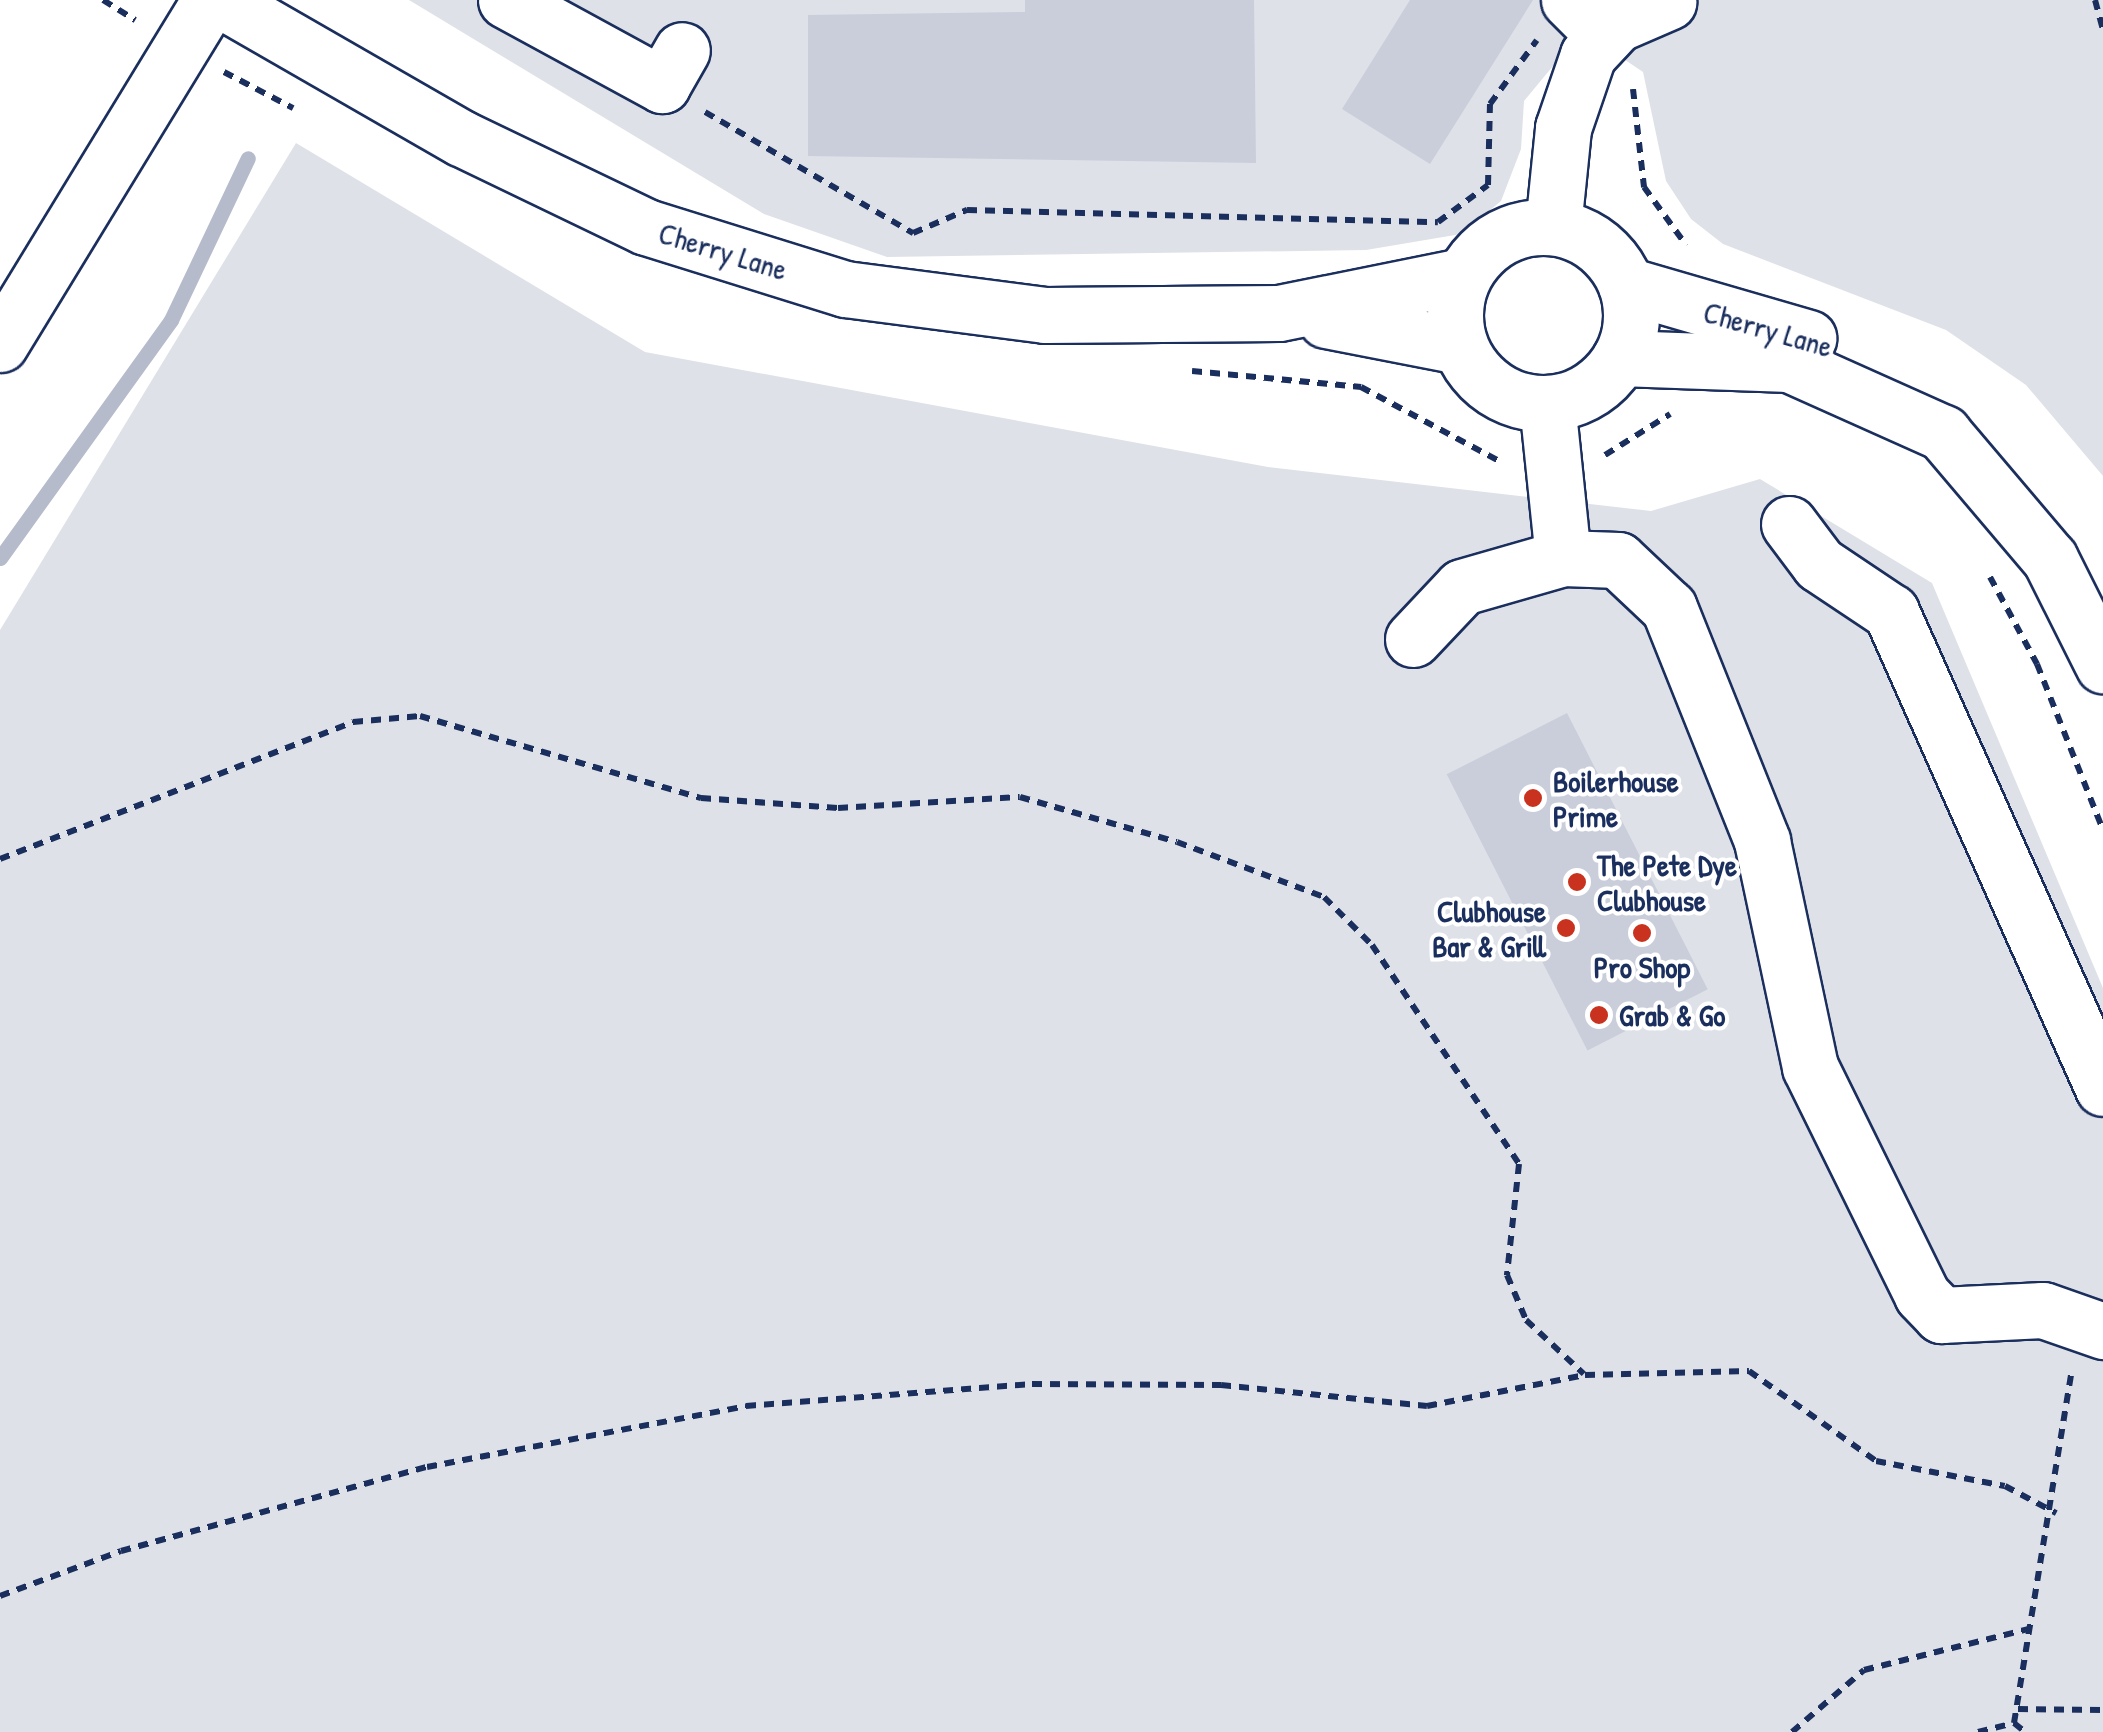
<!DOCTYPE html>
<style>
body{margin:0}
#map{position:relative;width:2103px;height:1732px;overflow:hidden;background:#fff;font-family:"Patrick Hand",sans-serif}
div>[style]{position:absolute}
.green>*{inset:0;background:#dee1e7}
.stream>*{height:15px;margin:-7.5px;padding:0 7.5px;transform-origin:7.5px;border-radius:7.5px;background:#b5bbca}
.building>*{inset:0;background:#caceda;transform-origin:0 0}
.path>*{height:6px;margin-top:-3px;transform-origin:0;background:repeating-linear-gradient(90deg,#1b2f5e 0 10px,transparent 0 18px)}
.roads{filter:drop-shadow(2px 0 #1b2f5e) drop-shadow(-2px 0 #1b2f5e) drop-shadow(0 2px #1b2f5e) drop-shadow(0 -2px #1b2f5e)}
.minor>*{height:55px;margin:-27.5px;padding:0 27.5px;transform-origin:27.5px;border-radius:27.5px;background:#fff}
.minor>.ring{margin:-27.5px;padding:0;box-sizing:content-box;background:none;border:55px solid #fff;border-radius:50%}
.dots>*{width:28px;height:28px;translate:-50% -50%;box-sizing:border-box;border:5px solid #fff;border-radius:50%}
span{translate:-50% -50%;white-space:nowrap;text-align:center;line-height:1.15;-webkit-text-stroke:8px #fff;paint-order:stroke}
.street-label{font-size:30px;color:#1b2f5e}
.poi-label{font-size:30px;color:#1b2f5e;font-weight:700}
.left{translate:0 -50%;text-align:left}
.right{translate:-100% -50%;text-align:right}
</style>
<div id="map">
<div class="green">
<div style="clip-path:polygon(409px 0,2103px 0,2103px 476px,2026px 385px,1946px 330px,1723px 244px,1691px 219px,1666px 181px,1643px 72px,1582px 31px,1524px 101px,1521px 149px,1501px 201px,1461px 234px,1366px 250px,887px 257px,764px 214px)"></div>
<div style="clip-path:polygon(296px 143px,645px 352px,1268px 467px,1651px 511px,1760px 479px,1932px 583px,2103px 988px,2103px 1732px,0 1732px,0 630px)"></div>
</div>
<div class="stream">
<div style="left:0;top:558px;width:293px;rotate:-54.3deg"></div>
<div style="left:171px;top:320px;width:179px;rotate:-64.6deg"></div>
</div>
<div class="building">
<div style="clip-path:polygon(1025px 0,1254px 0,1256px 163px,808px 156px,808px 15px,1025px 12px)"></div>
<div style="clip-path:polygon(1410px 0,1533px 0,1430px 164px,1342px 109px)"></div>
<div style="left:1567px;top:713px;width:310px;height:135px;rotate:63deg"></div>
</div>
<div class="path">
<div style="left:103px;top:0;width:38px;rotate:32deg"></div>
<div style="left:2095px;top:0;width:30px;rotate:75deg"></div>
<div style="left:224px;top:72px;width:78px;rotate:27.6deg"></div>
<div style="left:1633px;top:89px;width:99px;rotate:83.6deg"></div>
<div style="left:1644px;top:187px;width:72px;rotate:54.1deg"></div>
<div style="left:705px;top:112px;width:241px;rotate:30.2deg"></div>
<div style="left:913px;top:233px;width:59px;rotate:-23.1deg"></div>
<div style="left:967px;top:210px;width:471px;rotate:1.5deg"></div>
<div style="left:1438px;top:222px;width:62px;rotate:-36.5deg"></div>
<div style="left:1488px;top:185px;width:81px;rotate:-88.6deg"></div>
<div style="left:1490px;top:104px;width:79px;rotate:-53.7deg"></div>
<div style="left:1192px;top:371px;width:170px;rotate:5.4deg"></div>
<div style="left:1361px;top:387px;width:157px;rotate:28.2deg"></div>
<div style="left:1605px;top:455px;width:77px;rotate:-32.2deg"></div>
<div style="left:1990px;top:577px;width:99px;rotate:61.6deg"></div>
<div style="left:2037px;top:664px;width:179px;rotate:68.3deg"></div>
<div style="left:0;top:859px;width:379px;rotate:-21.2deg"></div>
<div style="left:353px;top:722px;width:67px;rotate:-5.1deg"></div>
<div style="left:420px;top:716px;width:293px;rotate:16.3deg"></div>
<div style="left:701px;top:798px;width:137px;rotate:4.2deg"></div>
<div style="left:838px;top:808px;width:182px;rotate:-3.5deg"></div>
<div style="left:1020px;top:797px;width:163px;rotate:16deg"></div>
<div style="left:1177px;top:842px;width:157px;rotate:20.5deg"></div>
<div style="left:1324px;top:897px;width:68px;rotate:45deg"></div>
<div style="left:1372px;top:945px;width:264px;rotate:56.1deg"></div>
<div style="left:1519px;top:1164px;width:112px;rotate:96.2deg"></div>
<div style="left:1507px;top:1275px;width:49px;rotate:67.1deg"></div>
<div style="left:1526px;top:1320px;width:79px;rotate:43deg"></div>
<div style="left:0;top:1596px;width:129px;rotate:-20.4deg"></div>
<div style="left:121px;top:1551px;width:317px;rotate:-15.4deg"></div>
<div style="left:427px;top:1467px;width:325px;rotate:-10.8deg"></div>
<div style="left:746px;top:1406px;width:287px;rotate:-4.4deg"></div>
<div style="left:1032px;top:1384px;width:189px;rotate:0.3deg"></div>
<div style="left:1221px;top:1385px;width:207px;rotate:5.8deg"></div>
<div style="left:1427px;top:1406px;width:161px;rotate:-11.1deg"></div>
<div style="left:1585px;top:1375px;width:164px;rotate:-1.4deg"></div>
<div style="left:1749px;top:1371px;width:156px;rotate:35.3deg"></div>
<div style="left:1876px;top:1461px;width:131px;rotate:11deg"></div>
<div style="left:2005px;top:1486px;width:58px;rotate:27.9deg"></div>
<div style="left:2018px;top:1709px;width:85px;rotate:0.7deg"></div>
<div style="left:2014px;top:1723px;width:354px;rotate:-80.7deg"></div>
<div style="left:2014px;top:1723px;width:14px;rotate:39deg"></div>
<div style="left:1792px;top:1732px;width:95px;rotate:-40.7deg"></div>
<div style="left:1864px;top:1670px;width:170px;rotate:-14deg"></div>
<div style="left:1978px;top:1732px;width:37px;rotate:-14deg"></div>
</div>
<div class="roads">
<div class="minor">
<div style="left:221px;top:0;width:277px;rotate:29.9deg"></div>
<div style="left:461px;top:138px;width:205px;rotate:25.7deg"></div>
<div style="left:646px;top:227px;width:208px;rotate:17.3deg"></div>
<div style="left:845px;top:289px;width:202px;rotate:7.4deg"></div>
<div style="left:1045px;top:315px;width:234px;rotate:-0.5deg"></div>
<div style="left:1279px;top:313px;width:187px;rotate:-11.4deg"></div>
<div style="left:506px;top:0;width:178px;rotate:28.6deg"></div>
<div style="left:662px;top:85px;width:40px;rotate:-60.3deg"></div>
<div style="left:1569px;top:0;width:51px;rotate:45deg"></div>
<div style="left:1553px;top:227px;width:100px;rotate:-84.2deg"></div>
<div style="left:1563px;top:128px;width:77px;rotate:-71.1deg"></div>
<div style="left:1588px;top:55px;width:42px;rotate:-46.9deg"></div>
<div style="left:1617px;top:24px;width:56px;rotate:-23.3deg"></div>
<div class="ring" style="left:1455px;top:227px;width:121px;height:121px"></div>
<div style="left:1626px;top:285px;width:190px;rotate:16.2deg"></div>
<div style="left:1326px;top:320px;width:136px;rotate:11deg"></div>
<div style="left:0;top:344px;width:403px;rotate:-58.6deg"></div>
<div style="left:1620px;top:358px;width:169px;rotate:2deg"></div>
<div style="left:1789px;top:364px;width:169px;rotate:24.1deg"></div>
<div style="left:1943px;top:433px;width:165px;rotate:49.7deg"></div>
<div style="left:2050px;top:559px;width:119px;rotate:63.4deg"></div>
<div style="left:1547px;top:403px;width:156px;rotate:84.1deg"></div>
<div style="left:1789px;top:524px;width:50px;rotate:53.1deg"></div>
<div style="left:1819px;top:564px;width:87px;rotate:33.7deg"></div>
<div style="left:1891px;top:612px;width:521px;rotate:65.99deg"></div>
<div style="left:1413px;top:639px;width:71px;rotate:-46.7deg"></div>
<div style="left:1462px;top:587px;width:105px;rotate:-16deg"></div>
<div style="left:1563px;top:558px;width:55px;rotate:2.1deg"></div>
<div style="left:1618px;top:560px;width:70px;rotate:43.3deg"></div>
<div style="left:1669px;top:608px;width:251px;rotate:68.2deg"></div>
<div style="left:1762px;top:841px;width:231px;rotate:78deg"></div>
<div style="left:1810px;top:1067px;width:254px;rotate:63.8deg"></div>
<div style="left:1922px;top:1295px;width:28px;rotate:46deg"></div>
<div style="left:1941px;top:1315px;width:102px;rotate:-2.8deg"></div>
<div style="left:2043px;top:1310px;width:64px;rotate:19.3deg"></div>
</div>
</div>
<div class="dots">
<div style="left:1533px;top:798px;background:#c8321e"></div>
<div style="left:1577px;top:882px;background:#c8321e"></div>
<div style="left:1566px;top:928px;background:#c8321e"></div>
<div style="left:1642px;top:933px;background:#c8321e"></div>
<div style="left:1599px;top:1015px;background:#c8321e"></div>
</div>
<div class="street-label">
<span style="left:723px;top:251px;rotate:17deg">Cherry Lane</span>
<span style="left:1768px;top:329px;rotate:16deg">Cherry Lane</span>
</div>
<div class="poi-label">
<span class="left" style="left:1553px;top:798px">Boilerhouse<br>Prime</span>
<span class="left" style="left:1597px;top:882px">The Pete Dye<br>Clubhouse</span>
<span class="right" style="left:1546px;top:928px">Clubhouse<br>Bar &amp; Grill</span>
<span style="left:1642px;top:967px">Pro Shop</span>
<span class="left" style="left:1619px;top:1015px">Grab &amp; Go</span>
</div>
</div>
